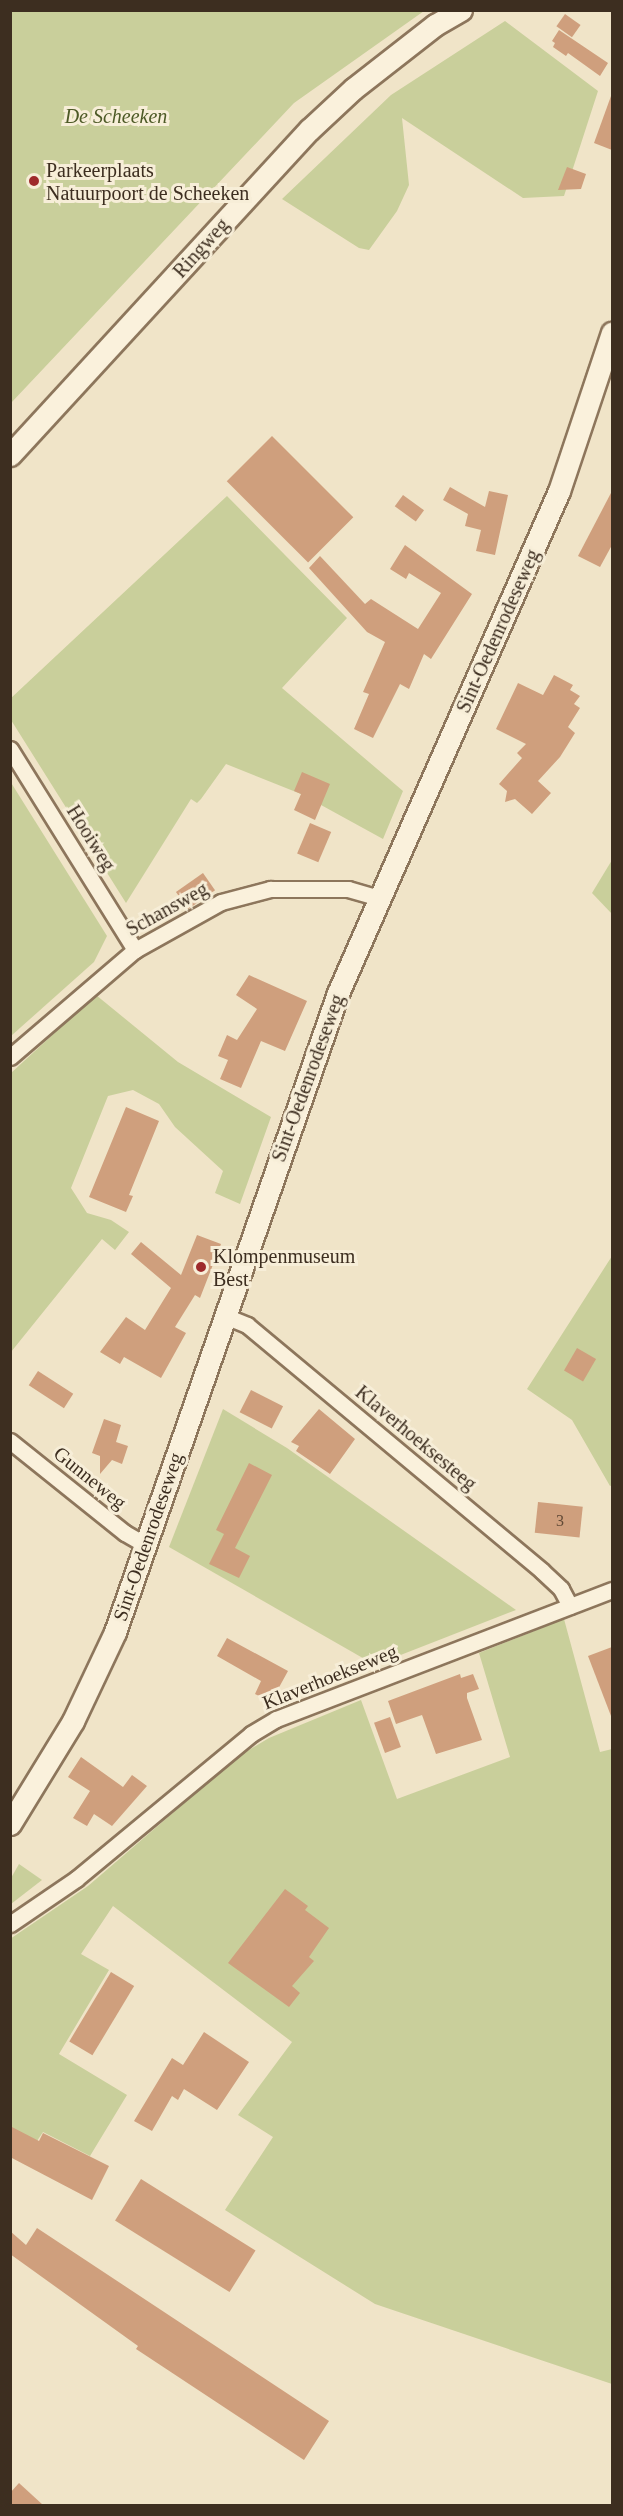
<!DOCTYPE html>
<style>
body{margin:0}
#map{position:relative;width:623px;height:2516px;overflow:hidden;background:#f0e4c8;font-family:Georgia,serif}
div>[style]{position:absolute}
.green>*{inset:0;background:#c9cf9b}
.building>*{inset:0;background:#cf9f7d;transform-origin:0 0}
.roads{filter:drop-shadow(2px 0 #8d765c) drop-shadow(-2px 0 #8d765c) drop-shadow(0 2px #8d765c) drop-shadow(0 -2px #8d765c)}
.street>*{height:15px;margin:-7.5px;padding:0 7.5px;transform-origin:7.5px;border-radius:7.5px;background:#faf1dc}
.secondary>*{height:21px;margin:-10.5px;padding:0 10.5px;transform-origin:10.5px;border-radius:10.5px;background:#faf1dc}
.dots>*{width:16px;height:16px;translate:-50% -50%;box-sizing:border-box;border:3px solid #f7eed8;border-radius:50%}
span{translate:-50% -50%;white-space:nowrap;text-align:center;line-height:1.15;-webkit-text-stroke:6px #f7eed8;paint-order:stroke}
.number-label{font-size:16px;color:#624a37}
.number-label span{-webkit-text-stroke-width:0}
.park-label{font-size:20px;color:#4d5a26;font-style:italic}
.poi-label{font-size:20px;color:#3d2e20}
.left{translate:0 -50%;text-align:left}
.street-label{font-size:20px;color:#3d2e20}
.frame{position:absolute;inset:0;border:12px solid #3d2e20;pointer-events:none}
</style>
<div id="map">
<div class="green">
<div style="clip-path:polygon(11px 10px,424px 10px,424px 11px,294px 103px,11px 403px)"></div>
<div style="clip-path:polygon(505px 21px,598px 91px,564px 196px,523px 198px,402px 118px,409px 185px,397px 211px,369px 250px,359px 248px,282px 199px,391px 95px)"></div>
<div style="clip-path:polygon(227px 496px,347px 618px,282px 688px,403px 791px,383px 839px,301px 794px,226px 764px,201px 799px,197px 803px,191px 799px,126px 903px,11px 720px,10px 699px)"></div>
<div style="clip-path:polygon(10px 781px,107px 936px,94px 962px,11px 1036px)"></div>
<div style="clip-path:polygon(612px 860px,612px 914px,592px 893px)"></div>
<div style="clip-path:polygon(96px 995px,178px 1062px,271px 1117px,240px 1204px,215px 1193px,223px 1171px,175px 1127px,159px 1104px,133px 1090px,108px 1096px,71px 1188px,87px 1213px,111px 1220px,129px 1232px,115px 1250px,102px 1239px,11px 1352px,11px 1073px)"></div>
<div style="clip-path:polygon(612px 1256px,612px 1485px,610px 1486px,572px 1420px,527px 1389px)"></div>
<div style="clip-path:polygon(223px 1409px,287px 1448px,516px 1610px,375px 1665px,169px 1547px)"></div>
<div style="clip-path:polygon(564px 1619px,600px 1752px,612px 1749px,612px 2384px,375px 2304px,225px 2210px,273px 2137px,238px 2115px,292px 2042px,113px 1906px,81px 1954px,109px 1970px,59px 2054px,127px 2095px,90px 2156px,43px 2132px,37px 2141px,11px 2128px,10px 1939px,88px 1886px,239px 1756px,269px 1738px,361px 1700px,397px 1799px,510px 1757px,479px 1653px)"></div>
<div style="clip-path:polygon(19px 1864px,42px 1880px,11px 1904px,11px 1878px)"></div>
</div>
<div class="building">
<div style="left:565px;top:14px;width:19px;height:15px;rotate:35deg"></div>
<div style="clip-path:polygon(559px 30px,608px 63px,600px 76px,568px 53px,566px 56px,553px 47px,555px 43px,552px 41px)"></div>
<div style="clip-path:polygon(611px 96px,612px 96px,612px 150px,594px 143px)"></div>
<div style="clip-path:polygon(567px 167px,586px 174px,581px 189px,558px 190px)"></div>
<div style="left:272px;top:436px;width:115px;height:64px;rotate:45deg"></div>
<div style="clip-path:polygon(450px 487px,485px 507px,489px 491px,508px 495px,495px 555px,476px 551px,481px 530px,465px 526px,468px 514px,443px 500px)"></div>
<div style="clip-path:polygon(612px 491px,612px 545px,600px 567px,578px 556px)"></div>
<div style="left:403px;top:495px;width:26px;height:14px;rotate:36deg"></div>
<div style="clip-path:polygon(405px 545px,472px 594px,431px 659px,424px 654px,409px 689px,400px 684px,373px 738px,354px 729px,369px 694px,363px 692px,385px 642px,367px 632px,309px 568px,320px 556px,365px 604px,371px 599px,418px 629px,441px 593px,409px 573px,406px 579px,390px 569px)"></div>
<div style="clip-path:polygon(554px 675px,573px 685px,570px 690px,580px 696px,574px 704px,580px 708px,568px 727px,575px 733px,560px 757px,538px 781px,551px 793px,532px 814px,515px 799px,505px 802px,507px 791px,499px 784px,522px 758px,517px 753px,526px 744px,496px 729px,518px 683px,543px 695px)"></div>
<div style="clip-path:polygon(302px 772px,330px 784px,315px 820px,294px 810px,301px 794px,294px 791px)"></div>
<div style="left:310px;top:823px;width:23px;height:33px;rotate:23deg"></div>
<div style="left:203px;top:873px;width:21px;height:33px;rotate:55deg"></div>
<div style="clip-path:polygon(249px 975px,307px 1001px,285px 1051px,261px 1041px,241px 1088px,220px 1079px,228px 1060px,218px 1056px,227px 1035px,237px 1040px,257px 1009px,236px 995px)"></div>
<div style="clip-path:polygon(126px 1107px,159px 1121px,129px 1195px,133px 1196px,126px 1212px,89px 1197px)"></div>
<div style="clip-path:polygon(197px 1235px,221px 1244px,200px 1298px,195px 1295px,175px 1327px,186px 1333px,161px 1378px,124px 1357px,120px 1364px,100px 1352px,126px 1317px,145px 1330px,171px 1288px,131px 1254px,141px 1242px,181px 1275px)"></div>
<div style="left:577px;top:1348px;width:22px;height:26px;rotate:30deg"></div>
<div style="left:38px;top:1371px;width:42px;height:17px;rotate:33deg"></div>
<div style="left:251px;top:1390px;width:36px;height:25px;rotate:27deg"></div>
<div style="clip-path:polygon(319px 1409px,355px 1439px,330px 1474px,296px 1451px,299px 1446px,291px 1442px)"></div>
<div style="clip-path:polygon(104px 1419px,121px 1425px,116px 1442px,128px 1446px,122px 1464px,112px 1460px,100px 1474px,100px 1456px,92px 1453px)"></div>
<div style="clip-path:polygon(249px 1463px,272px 1475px,235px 1548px,250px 1556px,239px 1578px,209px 1564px,224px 1534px,216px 1530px)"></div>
<div style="left:538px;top:1502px;width:45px;height:31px;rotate:6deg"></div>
<div style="clip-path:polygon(227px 1638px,288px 1671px,271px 1702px,255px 1694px,261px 1681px,217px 1656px)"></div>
<div style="clip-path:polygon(612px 1647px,612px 1716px,611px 1716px,588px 1656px)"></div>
<div style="clip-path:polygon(460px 1674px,461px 1678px,473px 1674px,479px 1689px,467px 1693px,467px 1698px,482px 1740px,436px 1754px,422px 1715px,396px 1724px,388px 1701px)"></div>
<div style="left:390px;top:1717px;width:32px;height:17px;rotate:70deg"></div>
<div style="clip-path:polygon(81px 1757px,123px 1787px,132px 1775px,147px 1786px,112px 1826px,94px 1814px,87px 1826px,73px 1818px,90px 1791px,68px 1777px)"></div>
<div style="clip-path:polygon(285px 1889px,308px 1906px,305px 1910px,329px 1928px,309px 1957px,314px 1961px,292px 1986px,300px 1993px,289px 2007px,228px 1963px)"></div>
<div style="left:111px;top:1972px;width:27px;height:81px;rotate:31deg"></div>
<div style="clip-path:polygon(204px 2032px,249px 2062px,217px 2110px,184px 2089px,178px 2100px,172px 2096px,152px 2131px,134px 2121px,172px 2058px,183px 2065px)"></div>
<div style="clip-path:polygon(10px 2126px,39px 2141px,43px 2133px,109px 2166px,92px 2200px,10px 2157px)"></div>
<div style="left:141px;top:2179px;width:135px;height:49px;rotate:32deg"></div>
<div style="clip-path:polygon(37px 2228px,329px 2421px,304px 2460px,136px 2349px,138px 2346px,17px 2259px,10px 2254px,10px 2231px,26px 2245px)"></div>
<div style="clip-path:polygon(19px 2483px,43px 2505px,10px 2505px,10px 2493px)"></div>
</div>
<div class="roads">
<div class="street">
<div style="left:10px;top:749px;width:237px;rotate:58.1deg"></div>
<div style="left:10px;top:1057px;width:165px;rotate:-40.6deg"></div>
<div style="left:135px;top:950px;width:98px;rotate:-29.2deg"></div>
<div style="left:221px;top:902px;width:51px;rotate:-14.9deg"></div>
<div style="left:270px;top:889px;width:78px"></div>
<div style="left:348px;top:889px;width:33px;rotate:16deg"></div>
<div style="left:225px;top:1316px;width:24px;rotate:22deg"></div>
<div style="left:247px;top:1325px;width:384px;rotate:39.8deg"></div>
<div style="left:542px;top:1571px;width:26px;rotate:43deg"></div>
<div style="left:561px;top:1589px;width:19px;rotate:62deg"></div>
<div style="left:10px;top:1441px;width:147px;rotate:38.7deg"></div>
<div style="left:125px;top:1533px;width:24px;rotate:30deg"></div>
<div style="left:10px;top:1924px;width:80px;rotate:-34.3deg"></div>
<div style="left:76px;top:1879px;width:227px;rotate:-39.6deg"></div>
<div style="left:251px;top:1734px;width:29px;rotate:-31deg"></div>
<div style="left:276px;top:1719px;width:360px;rotate:-21deg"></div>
</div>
<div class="secondary">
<div style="left:10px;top:455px;width:442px;rotate:-47.4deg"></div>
<div style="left:309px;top:130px;width:60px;rotate:-43deg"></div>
<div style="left:353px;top:89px;width:104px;rotate:-38deg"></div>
<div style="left:435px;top:25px;width:30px;rotate:-30deg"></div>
<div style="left:10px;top:1824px;width:121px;rotate:-58.5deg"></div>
<div style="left:73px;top:1721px;width:98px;rotate:-64.7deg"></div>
<div style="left:115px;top:1632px;width:677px;rotate:-70.76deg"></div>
<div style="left:338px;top:993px;width:548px;rotate:-66.24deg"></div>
<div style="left:559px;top:491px;width:167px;rotate:-71.5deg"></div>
</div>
</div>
<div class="dots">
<div style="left:34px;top:181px;background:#9e2a2b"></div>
<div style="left:201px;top:1267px;background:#9e2a2b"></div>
</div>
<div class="number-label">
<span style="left:560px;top:1521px">3</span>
</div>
<div class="park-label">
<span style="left:116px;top:116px">De Scheeken</span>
</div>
<div class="poi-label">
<span class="left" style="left:46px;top:182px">Parkeerplaats<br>Natuurpoort de Scheeken</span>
<span class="left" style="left:213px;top:1268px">Klompenmuseum<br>Best</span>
</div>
<div class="street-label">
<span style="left:201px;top:248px;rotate:-48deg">Ringweg</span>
<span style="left:498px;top:631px;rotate:-66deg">Sint-Oedenrodeseweg</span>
<span style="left:91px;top:838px;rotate:58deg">Hooiweg</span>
<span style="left:167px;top:909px;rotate:-29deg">Schansweg</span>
<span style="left:308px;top:1078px;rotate:-70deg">Sint-Oedenrodeseweg</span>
<span style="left:416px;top:1438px;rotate:40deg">Klaverhoeksesteeg</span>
<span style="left:90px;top:1478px;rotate:39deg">Gunneweg</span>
<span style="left:148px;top:1537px;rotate:-71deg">Sint-Oedenrodeseweg</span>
<span style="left:330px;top:1677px;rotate:-22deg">Klaverhoekseweg</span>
</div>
<div class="frame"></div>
</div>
